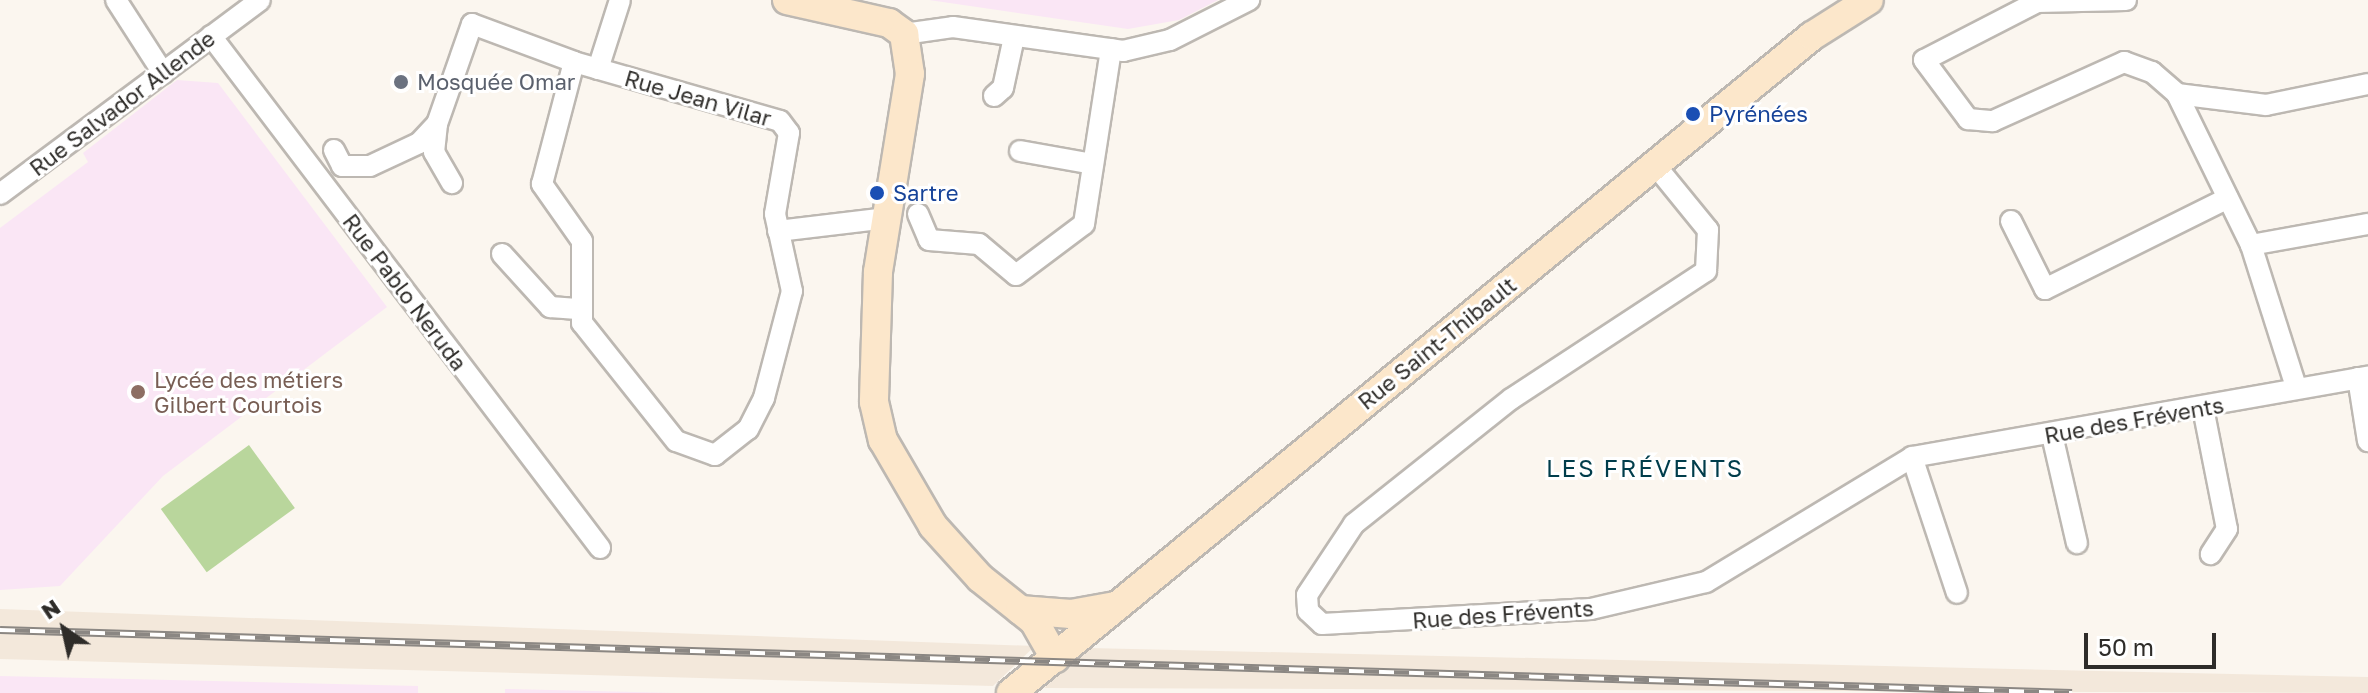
<!DOCTYPE html>
<meta charset="utf-8">
<style>
body{margin:0}
#map{position:relative;width:2368px;height:693px;overflow:hidden;background:#fbf6ef;font-family:"Golos Text",sans-serif}
div>[style]{position:absolute}
.built>*{inset:0;background:#f3e8db}
.education>*{inset:0;background:#fae6f5}
.green>*{inset:0;background:#b9d69c;transform-origin:0 0}
.roads{filter:drop-shadow(2px 0 #bdb8b2) drop-shadow(-2px 0 #bdb8b2) drop-shadow(0 2px #bdb8b2) drop-shadow(0 -2px #bdb8b2)}
.street>*{height:20px;margin:-10px;padding:0 10px;transform-origin:10px;border-radius:10px;background:#fff}
.secondary>*{height:28px;margin:-14px;padding:0 14px;transform-origin:14px;border-radius:14px;background:#fce7cb}
.rail>*{height:8px;margin-top:-4px;transform-origin:0;background:repeating-linear-gradient(90deg,#fff 0 15px,#8b8783 0 30px);box-sizing:border-box;border-block:2px solid #8b8783}
.dots>*{width:22px;height:22px;translate:-50% -50%;box-sizing:border-box;border:4px solid #fff;border-radius:50%}
span{translate:-50% -50%;white-space:nowrap;text-align:center;line-height:1.15;-webkit-text-stroke:6px #fff;paint-order:stroke}
.worship-label{font-size:22px;color:#5b616d}
.left{translate:0 -50%;text-align:left}
.street-label{font-size:22px;color:#2e2c29}
.transit-label{font-size:22px;color:#164399}
.education-label{font-size:22px;color:#785e54}
.neighbourhood-label{font-size:24px;color:#003d4b;letter-spacing:2px}
.north{position:absolute;left:24px;top:589px;width:80px;height:80px;-webkit-text-stroke:6px #fff;paint-order:stroke;rotate:326deg;font-size:22px;font-weight:700;line-height:32px;text-align:center;color:#2e2c29}
.north::after{content:'';display:block;margin:auto;width:28px;height:36px;background:#2e2c29;clip-path:polygon(50% 0,100% 100%,50% 72%,0 100%)}
.scale{position:absolute;left:2084px;top:633px;width:132px;height:36px;box-sizing:border-box;border:4px solid #2e2c29;border-top:0;padding-left:10px;font-size:24px;line-height:28px;white-space:nowrap;color:#2e2c29;-webkit-text-stroke:6px #fff;paint-order:stroke}
</style>
<div id="map">
<div class="built">
<div style="clip-path:polygon(0 609px,1035px 646px,993px 686px,0 659px)"></div>
<div style="clip-path:polygon(1089px 648px,2368px 677px,2368px 693px,1044px 688px)"></div>
</div>
<div class="education">
<div style="clip-path:polygon(929px 0,1218px 0,1179px 20px,1128px 29px)"></div>
<div style="clip-path:polygon(177px 80px,218px 83px,387px 307px,163px 476px,60px 586px,0 590px,0 228px,88px 162px,83px 153px)"></div>
<div style="clip-path:polygon(0 676px,418px 686px,418px 693px,0 693px)"></div>
<div style="clip-path:polygon(505px 689px,676px 693px,505px 693px)"></div>
</div>
<div class="green">
<div style="left:249px;top:445px;width:78px;height:109px;rotate:54deg"></div>
</div>
<div class="roads">
<div class="street">
<div style="left:116px;top:0;width:87px;rotate:57.2deg"></div>
<div style="left:2126px;top:0;width:89px;rotate:178.7deg"></div>
<div style="left:2037px;top:2px;width:127px;rotate:152.8deg"></div>
<div style="left:1924px;top:60px;width:74px;rotate:53.3deg"></div>
<div style="left:1968px;top:119px;width:25px;rotate:5deg"></div>
<div style="left:1993px;top:121px;width:144px;rotate:-24.2deg"></div>
<div style="left:2124px;top:62px;width:30px;rotate:20deg"></div>
<div style="left:2152px;top:72px;width:33px;rotate:41deg"></div>
<div style="left:2177px;top:94px;width:168px;rotate:63.9deg"></div>
<div style="left:2251px;top:245px;width:149px;rotate:72.4deg"></div>
<div style="left:904px;top:34px;width:49px;rotate:-8.1deg"></div>
<div style="left:953px;top:27px;width:172px;rotate:8deg"></div>
<div style="left:1123px;top:51px;width:48px;rotate:-13.2deg"></div>
<div style="left:1170px;top:40px;width:89px;rotate:-26.9deg"></div>
<div style="left:211px;top:36px;width:643px;rotate:52.77deg"></div>
<div style="left:574px;top:62px;width:214px;rotate:16deg"></div>
<div style="left:780px;top:121px;width:15px;rotate:53deg"></div>
<div style="left:789px;top:133px;width:82px;rotate:99.8deg"></div>
<div style="left:775px;top:214px;width:79px;rotate:77.6deg"></div>
<div style="left:792px;top:291px;width:111px;rotate:104.7deg"></div>
<div style="left:764px;top:398px;width:35px;rotate:117deg"></div>
<div style="left:748px;top:429px;width:42px;rotate:141.8deg"></div>
<div style="left:715px;top:455px;width:41px;rotate:-160.3deg"></div>
<div style="left:676px;top:441px;width:151px;rotate:-128.5deg"></div>
<div style="left:582px;top:323px;width:82px;rotate:-90deg"></div>
<div style="left:582px;top:241px;width:70px;rotate:-125.1deg"></div>
<div style="left:542px;top:184px;width:126px;rotate:-75.3deg"></div>
<div style="left:598px;top:69px;width:72px;rotate:-72.3deg"></div>
<div style="left:2177px;top:94px;width:90px;rotate:7deg"></div>
<div style="left:2266px;top:105px;width:104px;rotate:-11.6deg"></div>
<div style="left:994px;top:96px;width:12px;rotate:-42deg"></div>
<div style="left:1003px;top:88px;width:52px;rotate:-77.8deg"></div>
<div style="left:437px;top:124px;width:106px;rotate:-70.7deg"></div>
<div style="left:472px;top:24px;width:109px;rotate:20.4deg"></div>
<div style="left:334px;top:150px;width:18px;rotate:63deg"></div>
<div style="left:342px;top:166px;width:28px"></div>
<div style="left:370px;top:166px;width:54px;rotate:-25.1deg"></div>
<div style="left:419px;top:143px;width:26px;rotate:-47deg"></div>
<div style="left:437px;top:124px;width:28px;rotate:96deg"></div>
<div style="left:434px;top:152px;width:36px;rotate:60deg"></div>
<div style="left:1020px;top:151px;width:74px;rotate:10.1deg"></div>
<div style="left:1655px;top:165px;width:84px;rotate:50.8deg"></div>
<div style="left:1708px;top:230px;width:41px;rotate:92.8deg"></div>
<div style="left:1706px;top:271px;width:233px;rotate:146.7deg"></div>
<div style="left:1511px;top:399px;width:201px;rotate:141.5deg"></div>
<div style="left:1354px;top:524px;width:85px;rotate:123.5deg"></div>
<div style="left:1307px;top:595px;width:16px;rotate:86deg"></div>
<div style="left:1308px;top:611px;width:19px;rotate:43deg"></div>
<div style="left:1322px;top:624px;width:269px;rotate:-3.2deg"></div>
<div style="left:1591px;top:609px;width:118px;rotate:-13.2deg"></div>
<div style="left:1706px;top:582px;width:241px;rotate:-31.2deg"></div>
<div style="left:1912px;top:457px;width:463px;rotate:-10deg"></div>
<div style="left:0;top:194px;width:324px;rotate:-36.7deg"></div>
<div style="left:918px;top:214px;width:28px;rotate:67deg"></div>
<div style="left:929px;top:240px;width:50px;rotate:4.6deg"></div>
<div style="left:979px;top:244px;width:48px;rotate:40deg"></div>
<div style="left:1016px;top:275px;width:85px;rotate:-36.9deg"></div>
<div style="left:1084px;top:224px;width:177px;rotate:-81.2deg"></div>
<div style="left:2011px;top:221px;width:76px;rotate:63.4deg"></div>
<div style="left:2045px;top:289px;width:204px;rotate:-26.4deg"></div>
<div style="left:778px;top:231px;width:110px;rotate:-6.8deg"></div>
<div style="left:2251px;top:245px;width:119px;rotate:-10.2deg"></div>
<div style="left:502px;top:254px;width:72px;rotate:47.8deg"></div>
<div style="left:550px;top:307px;width:31px;rotate:4deg"></div>
<div style="left:2358px;top:378px;width:64px;rotate:81deg"></div>
<div style="left:2203px;top:408px;width:123px;rotate:78.8deg"></div>
<div style="left:2227px;top:529px;width:30px;rotate:123deg"></div>
<div style="left:2052px;top:435px;width:111px;rotate:77deg"></div>
<div style="left:1912px;top:457px;width:143px;rotate:71.7deg"></div>
</div>
<div class="secondary">
<div style="left:787px;top:0;width:105px;rotate:12.7deg"></div>
<div style="left:889px;top:23px;width:19px;rotate:36deg"></div>
<div style="left:904px;top:34px;width:40px;rotate:81.5deg"></div>
<div style="left:910px;top:74px;width:201px;rotate:99.2deg"></div>
<div style="left:878px;top:272px;width:130px;rotate:91.8deg"></div>
<div style="left:874px;top:402px;width:39px;rotate:77deg"></div>
<div style="left:883px;top:440px;width:99px;rotate:59.8deg"></div>
<div style="left:933px;top:526px;width:70px;rotate:47.9deg"></div>
<div style="left:980px;top:578px;width:69px;rotate:38.5deg"></div>
<div style="left:1034px;top:621px;width:43px;rotate:60.4deg"></div>
<div style="left:1020px;top:610px;width:51px;rotate:4.5deg"></div>
<div style="left:1071px;top:614px;width:45px;rotate:-10.3deg"></div>
<div style="left:1011px;top:693px;width:1036px;rotate:-39.36deg"></div>
<div style="left:1812px;top:36px;width:67px;rotate:-32.3deg"></div>
</div>
</div>
<div class="rail">
<div style="left:0;top:630px;width:2073px;rotate:1.74deg"></div>
</div>
<div class="dots">
<div style="left:401px;top:82px;background:#6b7280"></div>
<div style="left:1693px;top:114px;background:#1a4fb4"></div>
<div style="left:877px;top:193px;background:#1a4fb4"></div>
<div style="left:138px;top:392px;background:#8d6e63"></div>
</div>
<div class="worship-label">
<span class="left" style="left:417px;top:82px">Mosquée Omar</span>
</div>
<div class="street-label">
<span style="left:698px;top:98px;rotate:16deg">Rue Jean Vilar</span>
<span style="left:122px;top:103px;rotate:-37deg">Rue Salvador Allende</span>
<span style="left:405px;top:292px;rotate:53deg">Rue Pablo Neruda</span>
<span style="left:1437px;top:343px;rotate:-39deg">Rue Saint-Thibault</span>
<span style="left:2134px;top:420px;rotate:-10deg">Rue des Frévents</span>
<span style="left:1503px;top:614px;rotate:-4deg">Rue des Frévents</span>
</div>
<div class="transit-label">
<span class="left" style="left:1709px;top:114px">Pyrénées</span>
<span class="left" style="left:893px;top:193px">Sartre</span>
</div>
<div class="education-label">
<span class="left" style="left:154px;top:392px">Lycée des métiers<br>Gilbert Courtois</span>
</div>
<div class="neighbourhood-label">
<span style="left:1645px;top:468px">LES FRÉVENTS</span>
</div>
<div class="north">N</div>
<div class="scale">50 m</div>
</div>
